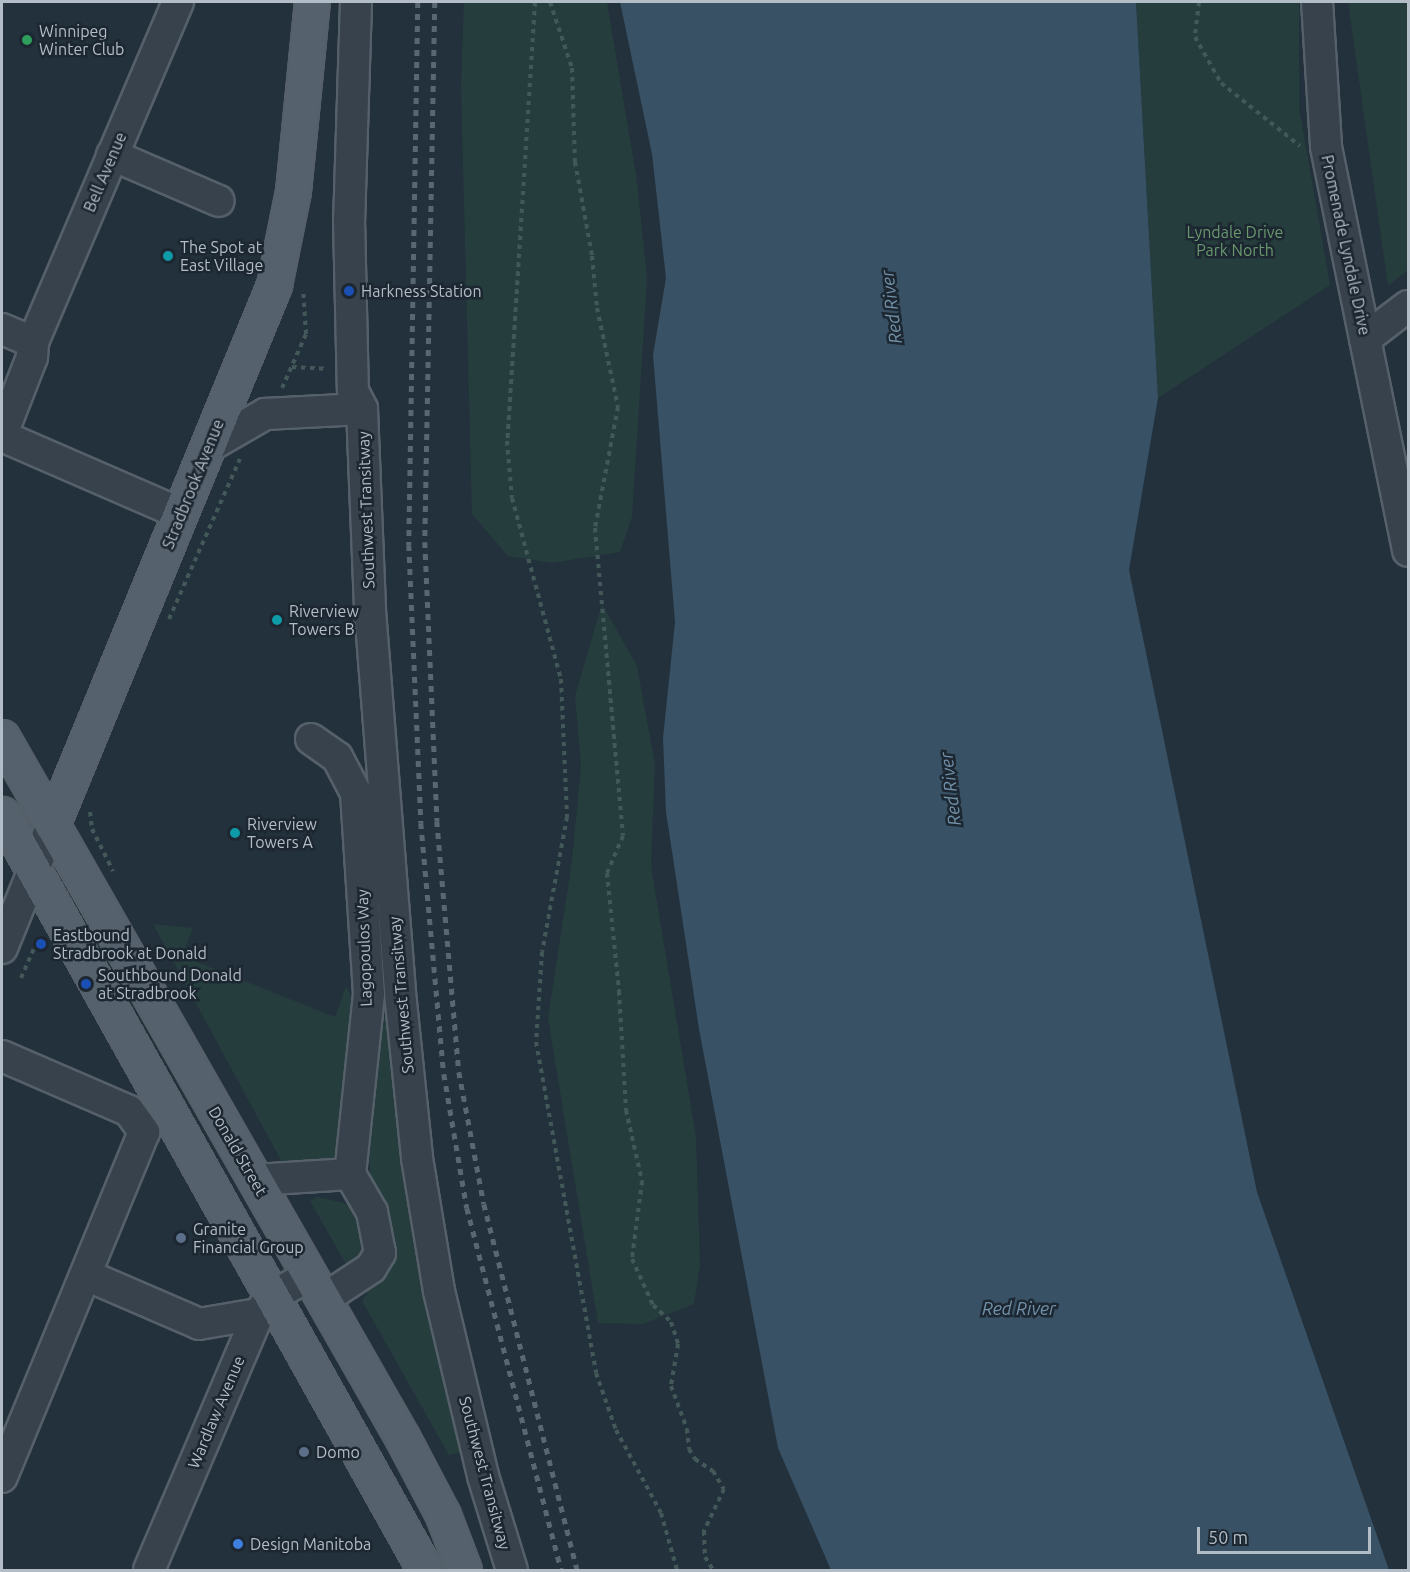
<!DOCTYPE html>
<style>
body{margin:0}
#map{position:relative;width:1410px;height:1572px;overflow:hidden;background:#23313c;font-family:Ubuntu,sans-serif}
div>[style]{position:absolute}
.green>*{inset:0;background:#253d3c}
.water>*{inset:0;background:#385165}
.path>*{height:4px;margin-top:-2px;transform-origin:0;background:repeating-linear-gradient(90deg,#435959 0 4.5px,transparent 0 9px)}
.roads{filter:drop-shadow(2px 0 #55606a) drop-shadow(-2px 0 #55606a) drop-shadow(0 2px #55606a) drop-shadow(0 -2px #55606a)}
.minor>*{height:30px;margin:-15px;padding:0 15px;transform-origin:15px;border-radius:15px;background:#37424c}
.major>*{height:33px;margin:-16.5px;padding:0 16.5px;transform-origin:16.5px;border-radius:16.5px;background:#55616c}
.rail>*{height:4.5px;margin-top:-2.25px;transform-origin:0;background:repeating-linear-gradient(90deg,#596773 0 6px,transparent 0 12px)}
.dots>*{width:16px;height:16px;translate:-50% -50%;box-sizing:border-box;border:3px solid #1c2731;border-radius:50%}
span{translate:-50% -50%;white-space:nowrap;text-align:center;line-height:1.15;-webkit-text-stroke:5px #1c2731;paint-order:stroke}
.poi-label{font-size:16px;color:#b2bdc7}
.left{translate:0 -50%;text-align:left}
.street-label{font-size:16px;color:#b2bdc7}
.park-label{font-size:16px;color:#69986e}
.water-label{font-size:18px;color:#7292aa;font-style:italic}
.frame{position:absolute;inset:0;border:3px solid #b2bdc7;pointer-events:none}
.scale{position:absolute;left:1197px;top:1527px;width:174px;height:27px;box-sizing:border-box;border:3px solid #b2bdc7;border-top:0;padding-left:8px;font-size:18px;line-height:21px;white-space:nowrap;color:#b2bdc7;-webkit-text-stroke:4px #1c2731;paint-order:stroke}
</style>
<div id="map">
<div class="green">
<div style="clip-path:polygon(464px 2px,607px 2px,637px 181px,647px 279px,632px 517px,620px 552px,552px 563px,508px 556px,472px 514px,461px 86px)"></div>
<div style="clip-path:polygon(1136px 2px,1299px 2px,1299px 107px,1330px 285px,1158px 398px)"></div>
<div style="clip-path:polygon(1348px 2px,1408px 2px,1408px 270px,1388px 286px)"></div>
<div style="clip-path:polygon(602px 604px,637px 666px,655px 765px,651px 866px,696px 1137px,700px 1265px,694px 1304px,643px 1324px,598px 1323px,548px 1018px,572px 861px,581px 766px,575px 696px)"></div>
<div style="clip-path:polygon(153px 924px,193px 928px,182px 956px,335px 1017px,346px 986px,354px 1002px,340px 1153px,329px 1163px,283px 1164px)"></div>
<div style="clip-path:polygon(388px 1017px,416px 1260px,461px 1452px,449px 1455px,362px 1301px,381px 1272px,369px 1161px,378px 1020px)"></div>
<div style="clip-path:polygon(318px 1197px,344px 1203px,355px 1210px,371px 1247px,351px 1273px,310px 1201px)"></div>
</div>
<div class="water">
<div style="clip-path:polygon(620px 2px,1136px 2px,1158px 398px,1129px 570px,1257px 1192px,1389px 1570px,831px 1570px,778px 1448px,699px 1029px,666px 812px,663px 738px,675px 622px,653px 355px,666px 278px,652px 154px)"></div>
</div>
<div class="path">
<div style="left:535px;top:2px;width:440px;rotate:93.6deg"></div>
<div style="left:507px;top:441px;width:57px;rotate:85deg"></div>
<div style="left:512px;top:498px;width:188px;rotate:74.9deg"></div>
<div style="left:561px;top:679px;width:138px;rotate:87.5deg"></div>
<div style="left:567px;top:817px;width:137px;rotate:100.5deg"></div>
<div style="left:542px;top:952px;width:90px;rotate:93.8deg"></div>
<div style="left:536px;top:1042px;width:336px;rotate:79.7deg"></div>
<div style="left:596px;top:1373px;width:60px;rotate:70.7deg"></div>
<div style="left:616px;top:1430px;width:94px;rotate:61.5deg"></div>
<div style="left:661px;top:1513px;width:59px;rotate:74.3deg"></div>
<div style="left:550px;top:2px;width:70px;rotate:71.6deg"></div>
<div style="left:572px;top:68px;width:94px;rotate:88.2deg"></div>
<div style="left:575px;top:162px;width:96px;rotate:79.7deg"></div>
<div style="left:592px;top:256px;width:52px;rotate:84.5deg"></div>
<div style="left:597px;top:308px;width:101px;rotate:78deg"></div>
<div style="left:618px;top:407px;width:123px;rotate:100.8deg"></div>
<div style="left:595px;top:528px;width:309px;rotate:84.8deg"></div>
<div style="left:623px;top:836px;width:40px;rotate:113.4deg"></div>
<div style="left:607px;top:873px;width:119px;rotate:84.2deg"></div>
<div style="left:619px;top:991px;width:119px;rotate:86.6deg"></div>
<div style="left:626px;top:1110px;width:73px;rotate:77.3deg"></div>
<div style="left:642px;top:1181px;width:79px;rotate:97.3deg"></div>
<div style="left:632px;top:1259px;width:51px;rotate:65.5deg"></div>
<div style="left:653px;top:1305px;width:25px;rotate:43deg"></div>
<div style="left:671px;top:1322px;width:23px;rotate:72deg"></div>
<div style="left:678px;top:1344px;width:43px;rotate:99.5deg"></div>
<div style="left:671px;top:1386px;width:46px;rotate:69.6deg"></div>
<div style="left:687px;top:1429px;width:20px;rotate:84deg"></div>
<div style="left:689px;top:1449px;width:12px;rotate:59deg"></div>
<div style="left:695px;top:1459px;width:22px;rotate:34deg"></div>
<div style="left:713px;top:1471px;width:21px;rotate:59deg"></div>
<div style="left:724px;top:1489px;width:47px;rotate:115.5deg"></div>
<div style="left:704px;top:1531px;width:26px;rotate:88deg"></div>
<div style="left:705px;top:1557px;width:15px;rotate:58deg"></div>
<div style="left:1199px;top:2px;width:35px;rotate:97deg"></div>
<div style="left:1195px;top:37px;width:53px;rotate:60.5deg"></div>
<div style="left:1221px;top:83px;width:101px;rotate:38.6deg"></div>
<div style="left:292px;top:367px;width:34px;rotate:3deg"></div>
<div style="left:282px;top:388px;width:59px;rotate:-66deg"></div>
<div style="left:306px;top:334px;width:45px;rotate:-93.8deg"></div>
<div style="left:169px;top:619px;width:175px;rotate:-66.1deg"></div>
<div style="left:90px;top:812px;width:17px;rotate:83deg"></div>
<div style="left:92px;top:829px;width:47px;rotate:63.4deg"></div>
<div style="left:21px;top:978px;width:45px;rotate:-66.3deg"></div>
</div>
<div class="roads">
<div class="minor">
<div style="left:356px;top:2px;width:217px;rotate:91.8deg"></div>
<div style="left:349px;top:219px;width:172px;rotate:88.7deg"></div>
<div style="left:353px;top:391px;width:20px;rotate:63deg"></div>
<div style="left:362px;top:409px;width:201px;rotate:87.7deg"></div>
<div style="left:370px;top:610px;width:393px;rotate:85.5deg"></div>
<div style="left:401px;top:1002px;width:157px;rotate:84.1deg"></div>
<div style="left:417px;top:1158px;width:135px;rotate:80.6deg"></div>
<div style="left:439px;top:1291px;width:190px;rotate:76.6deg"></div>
<div style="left:483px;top:1476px;width:98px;rotate:72.9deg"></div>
<div style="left:1317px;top:2px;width:145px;rotate:86.4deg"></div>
<div style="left:1326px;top:147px;width:412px;rotate:78.5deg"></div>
<div style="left:112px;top:155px;width:116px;rotate:23.3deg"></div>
<div style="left:2px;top:329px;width:34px;rotate:23deg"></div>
<div style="left:1365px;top:339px;width:54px;rotate:-37.5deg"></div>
<div style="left:2px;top:434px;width:83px;rotate:-68.7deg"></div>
<div style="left:32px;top:357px;width:15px;rotate:-86deg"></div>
<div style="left:33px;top:342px;width:370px;rotate:-66.9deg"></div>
<div style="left:2px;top:436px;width:195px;rotate:23.5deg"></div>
<div style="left:208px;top:447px;width:66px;rotate:-30.1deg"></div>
<div style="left:265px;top:414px;width:97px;rotate:-3deg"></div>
<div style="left:311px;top:739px;width:32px;rotate:35deg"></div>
<div style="left:337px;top:757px;width:41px;rotate:62.2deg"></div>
<div style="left:356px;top:793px;width:201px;rotate:86.3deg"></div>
<div style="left:369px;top:994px;width:181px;rotate:96deg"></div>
<div style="left:2px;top:948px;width:133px;rotate:-67.9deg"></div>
<div style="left:2px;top:1056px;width:138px;rotate:23.4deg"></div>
<div style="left:129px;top:1111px;width:26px;rotate:54deg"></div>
<div style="left:144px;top:1132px;width:373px;rotate:112.4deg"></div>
<div style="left:255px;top:1180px;width:95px;rotate:-3.6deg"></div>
<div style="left:350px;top:1174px;width:44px;rotate:59.9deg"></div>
<div style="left:372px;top:1212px;width:42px;rotate:79deg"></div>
<div style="left:380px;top:1253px;width:17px;rotate:121deg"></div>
<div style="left:371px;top:1268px;width:56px;rotate:146.6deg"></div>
<div style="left:86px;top:1275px;width:123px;rotate:23.4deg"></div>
<div style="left:199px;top:1324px;width:60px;rotate:-9.6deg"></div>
<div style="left:149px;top:1570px;width:278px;rotate:-66.9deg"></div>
<div style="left:258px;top:1314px;width:23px;rotate:-50deg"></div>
<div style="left:273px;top:1296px;width:43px;rotate:-29.6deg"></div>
</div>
<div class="major">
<div style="left:2px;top:737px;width:806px;rotate:60.26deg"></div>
<div style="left:402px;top:1437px;width:88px;rotate:62.3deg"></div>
<div style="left:443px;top:1515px;width:59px;rotate:69.1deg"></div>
<div style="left:2px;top:814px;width:866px;rotate:60.77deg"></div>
<div style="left:52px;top:825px;width:584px;rotate:-67.65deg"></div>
<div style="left:274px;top:285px;width:96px;rotate:-78.6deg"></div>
<div style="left:293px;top:191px;width:190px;rotate:-84.3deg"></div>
</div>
</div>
<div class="rail">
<div style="left:418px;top:2px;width:543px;rotate:90.95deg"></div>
<div style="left:409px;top:545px;width:278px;rotate:87.5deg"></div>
<div style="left:421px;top:823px;width:252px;rotate:84.8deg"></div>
<div style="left:444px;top:1074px;width:136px;rotate:80.3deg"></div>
<div style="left:467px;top:1208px;width:374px;rotate:75.4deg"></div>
<div style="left:435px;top:2px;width:540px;rotate:91.06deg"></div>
<div style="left:425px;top:542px;width:279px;rotate:87.5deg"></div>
<div style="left:437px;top:821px;width:252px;rotate:85deg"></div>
<div style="left:459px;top:1072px;width:134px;rotate:79.3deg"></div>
<div style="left:484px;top:1204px;width:378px;rotate:75.7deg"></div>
</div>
<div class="dots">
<div style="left:27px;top:40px;background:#2e9e5b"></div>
<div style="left:168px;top:256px;background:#0f9aa8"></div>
<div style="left:349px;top:291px;background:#1a4fb4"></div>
<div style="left:277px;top:620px;background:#0f9aa8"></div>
<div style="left:235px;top:833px;background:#0f9aa8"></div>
<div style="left:41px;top:944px;background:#1a4fb4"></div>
<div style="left:86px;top:984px;background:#1a4fb4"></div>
<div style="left:181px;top:1238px;background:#5c6f8a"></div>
<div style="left:304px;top:1452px;background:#5c6f8a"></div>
<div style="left:238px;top:1544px;background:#3f7fe0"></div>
</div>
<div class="poi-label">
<span class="left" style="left:39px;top:40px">Winnipeg<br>Winter Club</span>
<span class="left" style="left:180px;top:256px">The Spot at<br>East Village</span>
<span class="left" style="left:361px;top:291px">Harkness Station</span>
<span class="left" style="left:289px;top:620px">Riverview<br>Towers B</span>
<span class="left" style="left:247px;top:833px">Riverview<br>Towers A</span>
<span class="left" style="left:53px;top:944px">Eastbound<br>Stradbrook at Donald</span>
<span class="left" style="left:98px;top:984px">Southbound Donald<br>at Stradbrook</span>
<span class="left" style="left:193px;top:1238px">Granite<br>Financial Group</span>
<span class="left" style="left:316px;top:1452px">Domo</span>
<span class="left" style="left:250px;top:1544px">Design Manitoba</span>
</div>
<div class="street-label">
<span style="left:105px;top:172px;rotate:-67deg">Bell Avenue</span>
<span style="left:1346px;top:245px;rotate:78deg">Promenade Lyndale Drive</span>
<span style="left:193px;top:484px;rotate:-68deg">Stradbrook Avenue</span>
<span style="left:366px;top:510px;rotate:-92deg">Southwest Transitway</span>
<span style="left:364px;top:948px;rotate:-92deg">Lagopoulos Way</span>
<span style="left:401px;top:995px;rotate:-95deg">Southwest Transitway</span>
<span style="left:238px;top:1151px;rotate:60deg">Donald Street</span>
<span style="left:216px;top:1412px;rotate:-67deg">Wardlaw Avenue</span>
<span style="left:485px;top:1473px;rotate:75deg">Southwest Transitway</span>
</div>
<div class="park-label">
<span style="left:1235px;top:241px">Lyndale Drive<br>Park North</span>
</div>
<div class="water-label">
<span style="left:891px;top:307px;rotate:-97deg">Red River</span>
<span style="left:950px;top:789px;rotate:-97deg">Red River</span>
<span style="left:1019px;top:1308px">Red River</span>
</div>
<div class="frame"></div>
<div class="scale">50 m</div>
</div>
